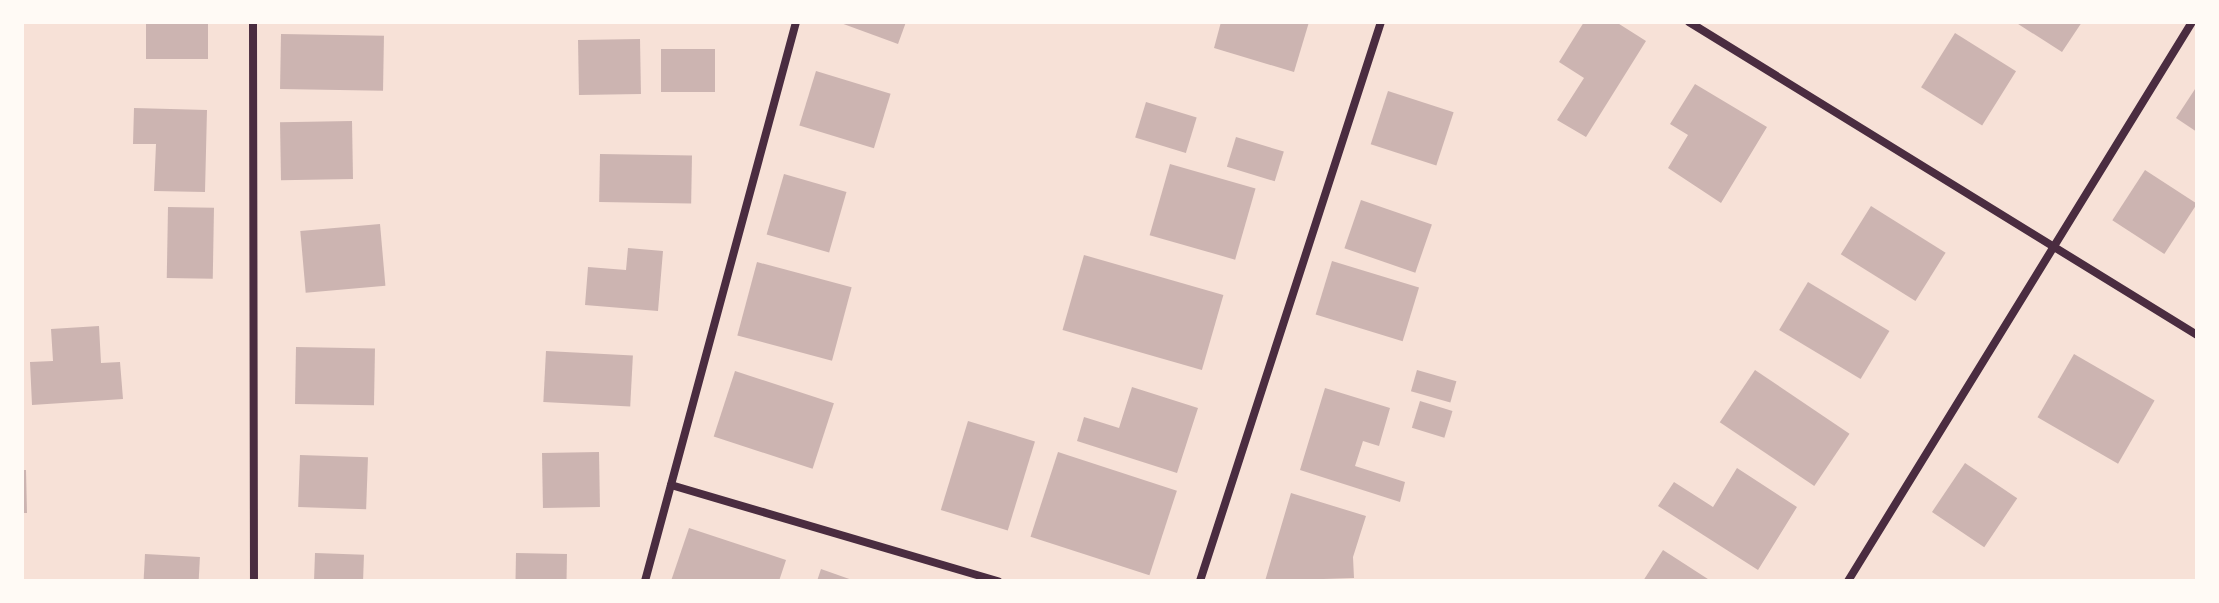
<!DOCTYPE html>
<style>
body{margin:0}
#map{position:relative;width:2219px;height:603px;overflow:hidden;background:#f7e1d7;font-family:"Archivo Narrow",sans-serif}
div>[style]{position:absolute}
.building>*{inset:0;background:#ccb4b1;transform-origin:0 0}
.minor>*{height:8px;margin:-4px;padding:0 4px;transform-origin:4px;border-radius:4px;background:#4a2c40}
span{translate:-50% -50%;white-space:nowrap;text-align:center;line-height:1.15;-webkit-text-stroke:7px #fffaf5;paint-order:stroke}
.frame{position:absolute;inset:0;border:24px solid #fffaf5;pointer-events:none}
</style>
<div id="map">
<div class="building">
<div style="left:146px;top:22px;width:62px;height:37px"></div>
<div style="clip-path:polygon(838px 22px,906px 22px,898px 44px)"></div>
<div style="clip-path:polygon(1221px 22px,1309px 22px,1294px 72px,1214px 48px)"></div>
<div style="clip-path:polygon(1584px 22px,1616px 22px,1646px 41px,1586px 137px,1557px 120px,1584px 78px,1559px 62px)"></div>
<div style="clip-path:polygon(2015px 22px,2082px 22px,2062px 52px)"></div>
<div style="left:1955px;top:33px;width:72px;height:64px;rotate:32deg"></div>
<div style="left:281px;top:34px;width:103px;height:55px;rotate:1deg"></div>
<div style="left:640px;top:39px;width:55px;height:62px;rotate:89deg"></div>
<div style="left:661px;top:49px;width:54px;height:43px"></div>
<div style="left:816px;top:71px;width:78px;height:57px;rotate:17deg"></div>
<div style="clip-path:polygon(1695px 84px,1767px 127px,1721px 203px,1668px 168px,1688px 135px,1670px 124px)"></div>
<div style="clip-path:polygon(2197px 86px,2197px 132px,2176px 118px)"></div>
<div style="left:1388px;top:91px;width:69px;height:56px;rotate:18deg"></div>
<div style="left:1146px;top:102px;width:53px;height:37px;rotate:17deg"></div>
<div style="clip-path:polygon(134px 108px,207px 110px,205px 192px,154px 191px,156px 144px,133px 144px)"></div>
<div style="left:352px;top:121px;width:58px;height:72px;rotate:89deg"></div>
<div style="left:1236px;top:137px;width:50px;height:31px;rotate:17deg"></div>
<div style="left:600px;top:154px;width:92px;height:48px;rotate:1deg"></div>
<div style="left:1170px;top:164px;width:89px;height:74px;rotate:16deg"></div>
<div style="left:2145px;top:170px;width:62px;height:60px;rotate:33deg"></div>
<div style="left:784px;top:174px;width:65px;height:63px;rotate:16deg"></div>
<div style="left:1361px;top:200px;width:75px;height:51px;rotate:19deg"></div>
<div style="left:1871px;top:206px;width:88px;height:57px;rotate:32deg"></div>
<div style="left:168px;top:207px;width:46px;height:71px;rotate:1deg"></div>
<div style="left:380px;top:224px;width:62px;height:80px;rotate:85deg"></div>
<div style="clip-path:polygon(628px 248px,663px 251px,658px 311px,585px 305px,588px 267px,626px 270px)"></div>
<div style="left:1084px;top:255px;width:145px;height:78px;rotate:16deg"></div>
<div style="left:1332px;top:261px;width:91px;height:56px;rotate:17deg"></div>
<div style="left:757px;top:262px;width:98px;height:76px;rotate:15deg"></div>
<div style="left:1808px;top:282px;width:95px;height:56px;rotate:31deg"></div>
<div style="clip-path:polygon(99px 326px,101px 363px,120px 362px,123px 399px,32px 405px,30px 362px,53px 361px,51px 329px)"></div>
<div style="left:296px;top:347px;width:79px;height:57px;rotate:1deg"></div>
<div style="left:546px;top:351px;width:87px;height:51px;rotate:3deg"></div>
<div style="left:2074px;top:354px;width:93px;height:73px;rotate:30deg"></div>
<div style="left:1417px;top:370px;width:41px;height:22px;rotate:16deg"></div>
<div style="left:1755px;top:370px;width:114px;height:63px;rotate:34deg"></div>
<div style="left:735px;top:371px;width:104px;height:69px;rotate:18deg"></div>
<div style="clip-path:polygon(1132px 387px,1198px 408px,1177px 473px,1077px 441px,1084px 417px,1119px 428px)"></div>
<div style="clip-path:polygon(1325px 388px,1390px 408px,1379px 446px,1363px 441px,1355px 466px,1405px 482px,1400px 502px,1300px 470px)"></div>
<div style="left:1420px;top:401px;width:34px;height:28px;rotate:17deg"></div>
<div style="left:968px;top:421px;width:70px;height:93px;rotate:17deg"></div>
<div style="left:599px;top:452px;width:55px;height:57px;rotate:89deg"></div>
<div style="left:1058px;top:452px;width:125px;height:89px;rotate:18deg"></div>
<div style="left:300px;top:455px;width:68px;height:52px;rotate:2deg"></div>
<div style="left:1965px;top:463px;width:63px;height:59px;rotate:34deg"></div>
<div style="clip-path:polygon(1737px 468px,1797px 507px,1758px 570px,1658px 506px,1674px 482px,1713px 507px)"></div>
<div style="clip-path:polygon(22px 470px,26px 470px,27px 513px,22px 513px)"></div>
<div style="clip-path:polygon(1291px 493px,1366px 516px,1353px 557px,1354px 578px,1265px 581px)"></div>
<div style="clip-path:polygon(689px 528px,786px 560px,779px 581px,671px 581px)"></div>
<div style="clip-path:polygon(1663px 550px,1711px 581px,1643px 581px)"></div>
<div style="left:315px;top:553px;width:49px;height:28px;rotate:2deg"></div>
<div style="left:516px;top:553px;width:51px;height:28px;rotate:1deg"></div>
<div style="left:145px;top:554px;width:55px;height:27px;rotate:3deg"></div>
<div style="clip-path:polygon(821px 569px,855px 581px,817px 581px)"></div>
</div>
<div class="minor">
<div style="left:253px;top:22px;width:559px;rotate:89.9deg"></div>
<div style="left:1689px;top:22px;width:597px;rotate:31.64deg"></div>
<div style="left:671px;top:485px;width:341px;rotate:16.4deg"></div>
<div style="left:645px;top:581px;width:579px;rotate:-74.88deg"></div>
<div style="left:1200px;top:581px;width:588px;rotate:-72.06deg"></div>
<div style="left:1848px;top:581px;width:656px;rotate:-58.39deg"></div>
</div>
<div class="frame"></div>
</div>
